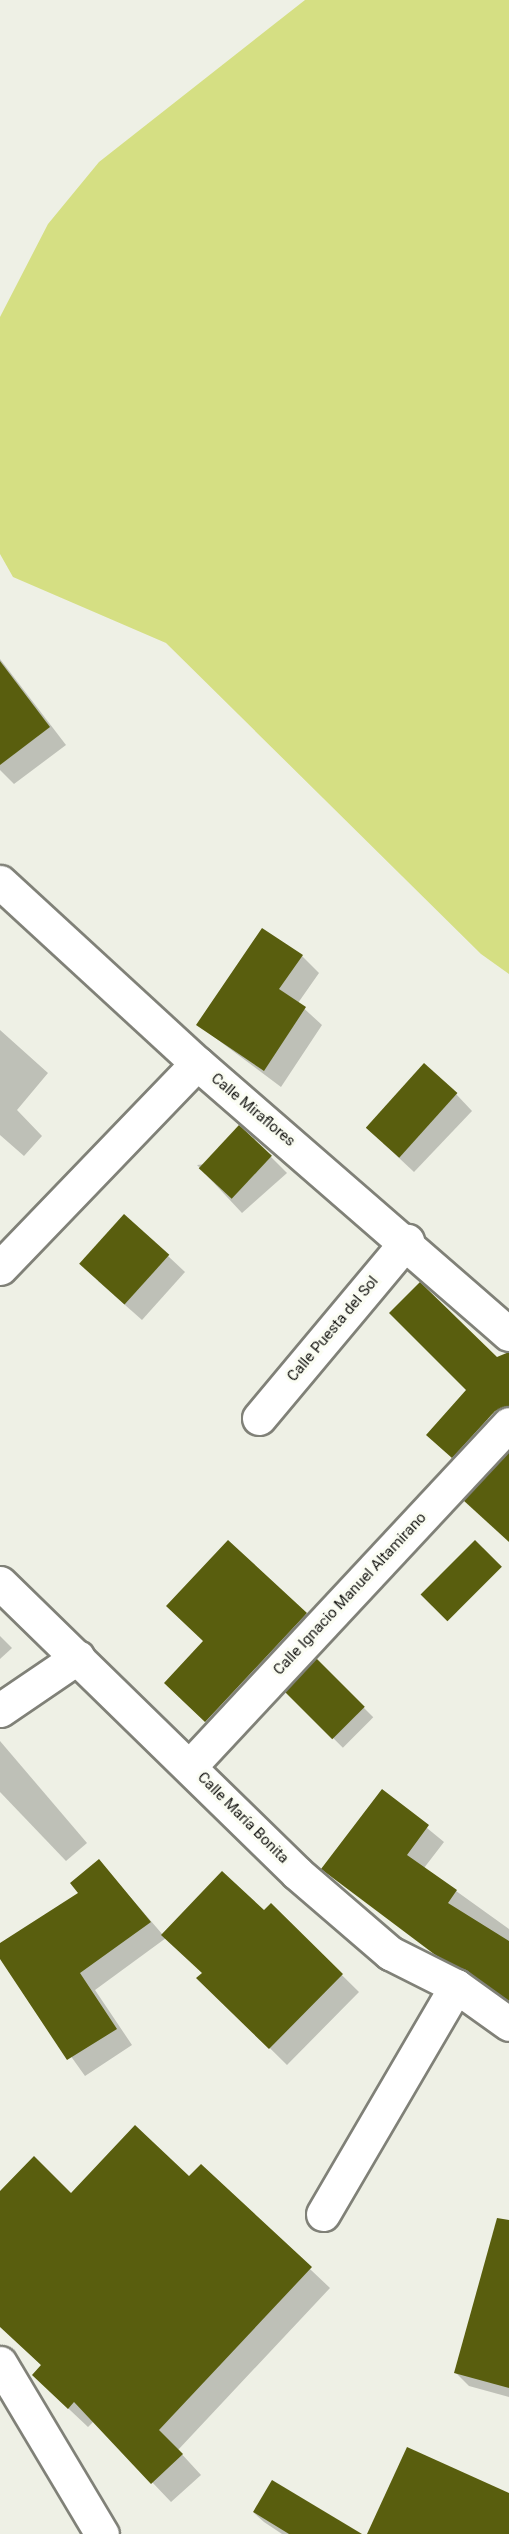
<!DOCTYPE html>
<meta charset="utf-8">
<style>
body{margin:0}
#map{position:relative;width:509px;height:2534px;overflow:hidden;background:#eef0e5;font-family:Roboto,sans-serif}
div>[style]{position:absolute}
.green>*{inset:0;background:#d5df83}
.shadow>*{inset:0;background:#0003;transform-origin:0 0}
.building>*{inset:0;background:#595e0e;transform-origin:0 0}
.roads{filter:drop-shadow(2px 0 #808178) drop-shadow(-2px 0 #808178) drop-shadow(0 2px #808178) drop-shadow(0 -2px #808178)}
.street>*{height:33px;margin:-16.5px;padding:0 16.5px;transform-origin:16.5px;border-radius:16.5px;background:#fff}
span{translate:-50% -50%;white-space:nowrap;text-align:center;line-height:1.15;-webkit-text-stroke:6px #fbfdf3;paint-order:stroke}
.street-label{font-size:15px;color:#12120f}
</style>
<div id="map">
<div class="green">
<div style="clip-path:polygon(305px 0,509px 0,509px 974px,481px 954px,166px 643px,13px 577px,0 554px,0 317px,48px 224px,99px 162px)"></div>
</div>
<div class="shadow">
<div style="clip-path:polygon(0 659px,66px 745px,14px 784px,0 770px)"></div>
<div style="clip-path:polygon(302px 956px,319px 973px,298px 1003px,322px 1025px,281px 1087px,198px 1025px)"></div>
<div style="clip-path:polygon(0 1030px,48px 1073px,17px 1110px,42px 1136px,24px 1156px,0 1135px)"></div>
<div style="clip-path:polygon(456px 1094px,472px 1111px,414px 1172px,383px 1143px)"></div>
<div style="clip-path:polygon(271px 1157px,287px 1173px,242px 1213px,197px 1165px)"></div>
<div style="clip-path:polygon(168px 1256px,185px 1272px,142px 1320px,98px 1281px)"></div>
<div style="clip-path:polygon(391px 1313px,509px 1372px,509px 1430px)"></div>
<div style="clip-path:polygon(463px 1396px,498px 1428px,462px 1466px,437px 1444px)"></div>
<div style="clip-path:polygon(228px 1543px,323px 1631px,223px 1738px,182px 1700px,204px 1641px)"></div>
<div style="clip-path:polygon(0 1636px,12px 1648px,0 1659px)"></div>
<div style="left:316px;top:1660px;width:81px;height:43px;rotate:45deg"></div>
<div style="clip-path:polygon(0 1741px,87px 1843px,66px 1861px,0 1792px)"></div>
<div style="clip-path:polygon(382px 1791px,444px 1842px,424px 1868px,509px 1929px,509px 2006px,323px 1869px)"></div>
<div style="clip-path:polygon(99px 1861px,163px 1935px,264px 1912px,271px 1905px,359px 1992px,287px 2065px,199px 1978px,204px 1973px,166px 1938px,95px 1990px,132px 2045px,85px 2076px,0 1957px,0 1945px,81px 1893px)"></div>
<div style="clip-path:polygon(201px 2166px,330px 2288px,178px 2450px,201px 2475px,171px 2502px,94px 2421px,88px 2427px,53px 2394px,42px 2366px,0 2325px,0 2193px,71px 2195px,189px 2178px)"></div>
<div style="clip-path:polygon(509px 2221px,509px 2397px,469px 2386px,456px 2373px)"></div>
<div style="clip-path:polygon(272px 2482px,343px 2534px,282px 2534px,264px 2522px,254px 2513px)"></div>
</div>
<div class="building">
<div style="clip-path:polygon(0 661px,50px 727px,0 765px)"></div>
<div style="clip-path:polygon(262px 928px,303px 955px,279px 989px,306px 1007px,264px 1071px,196px 1025px)"></div>
<div style="left:424px;top:1063px;width:45px;height:87px;rotate:42deg"></div>
<div style="left:239px;top:1125px;width:45px;height:59px;rotate:43deg"></div>
<div style="left:124px;top:1214px;width:61px;height:67px;rotate:42deg"></div>
<div style="clip-path:polygon(420px 1282px,497px 1357px,509px 1352px,509px 1406px,495px 1411px,452px 1458px,426px 1435px,466px 1390px,389px 1313px)"></div>
<div style="clip-path:polygon(509px 1451px,509px 1542px,463px 1500px)"></div>
<div style="clip-path:polygon(228px 1540px,307px 1613px,205px 1722px,164px 1683px,203px 1641px,166px 1606px)"></div>
<div style="left:475px;top:1540px;width:38px;height:77px;rotate:45deg"></div>
<div style="left:316px;top:1658px;width:69px;height:46px;rotate:45deg"></div>
<div style="clip-path:polygon(382px 1789px,429px 1825px,407px 1855px,457px 1890px,448px 1903px,509px 1941px,509px 2001px,434px 1954px,321px 1869px)"></div>
<div style="clip-path:polygon(99px 1859px,151px 1922px,80px 1973px,117px 2029px,67px 2060px,0 1959px,0 1943px,78px 1893px,70px 1883px)"></div>
<div style="clip-path:polygon(222px 1871px,264px 1910px,271px 1903px,343px 1974px,269px 2049px,196px 1978px,202px 1973px,161px 1935px)"></div>
<div style="clip-path:polygon(135px 2125px,189px 2176px,201px 2164px,312px 2267px,159px 2430px,183px 2454px,151px 2484px,74px 2402px,68px 2409px,32px 2375px,41px 2365px,0 2327px,0 2191px,34px 2156px,71px 2193px)"></div>
<div style="clip-path:polygon(497px 2218px,509px 2220px,509px 2388px,454px 2373px)"></div>
<div style="clip-path:polygon(407px 2447px,509px 2493px,509px 2534px,367px 2534px)"></div>
<div style="clip-path:polygon(272px 2480px,362px 2534px,289px 2534px,253px 2512px)"></div>
</div>
<div class="roads">
<div class="street">
<div style="left:0;top:882px;width:268px;rotate:42.6deg"></div>
<div style="left:197px;top:1063px;width:413px;rotate:41deg"></div>
<div style="left:0;top:1268px;width:284px;rotate:-46.1deg"></div>
<div style="left:259px;top:1418px;width:231px;rotate:-50.1deg"></div>
<div style="left:0;top:1583px;width:415px;rotate:44.3deg"></div>
<div style="left:297px;top:1873px;width:123px;rotate:40.7deg"></div>
<div style="left:390px;top:1953px;width:74px;rotate:26.6deg"></div>
<div style="left:456px;top:1986px;width:65px;rotate:35.6deg"></div>
<div style="left:0;top:1710px;width:94px;rotate:-34.2deg"></div>
<div style="left:191px;top:1765px;width:466px;rotate:-47deg"></div>
<div style="left:323px;top:2214px;width:264px;rotate:-59.7deg"></div>
<div style="left:0;top:2363px;width:199px;rotate:59.2deg"></div>
</div>
</div>
<div class="street-label">
<span style="left:253px;top:1110px;rotate:40deg">Calle Miraflores</span>
<span style="left:333px;top:1329px;rotate:-50deg">Calle Puesta del Sol</span>
<span style="left:350px;top:1594px;rotate:-47deg">Calle Ignacio Manuel Altamirano</span>
<span style="left:243px;top:1818px;rotate:45deg">Calle María Bonita</span>
</div>
</div>
